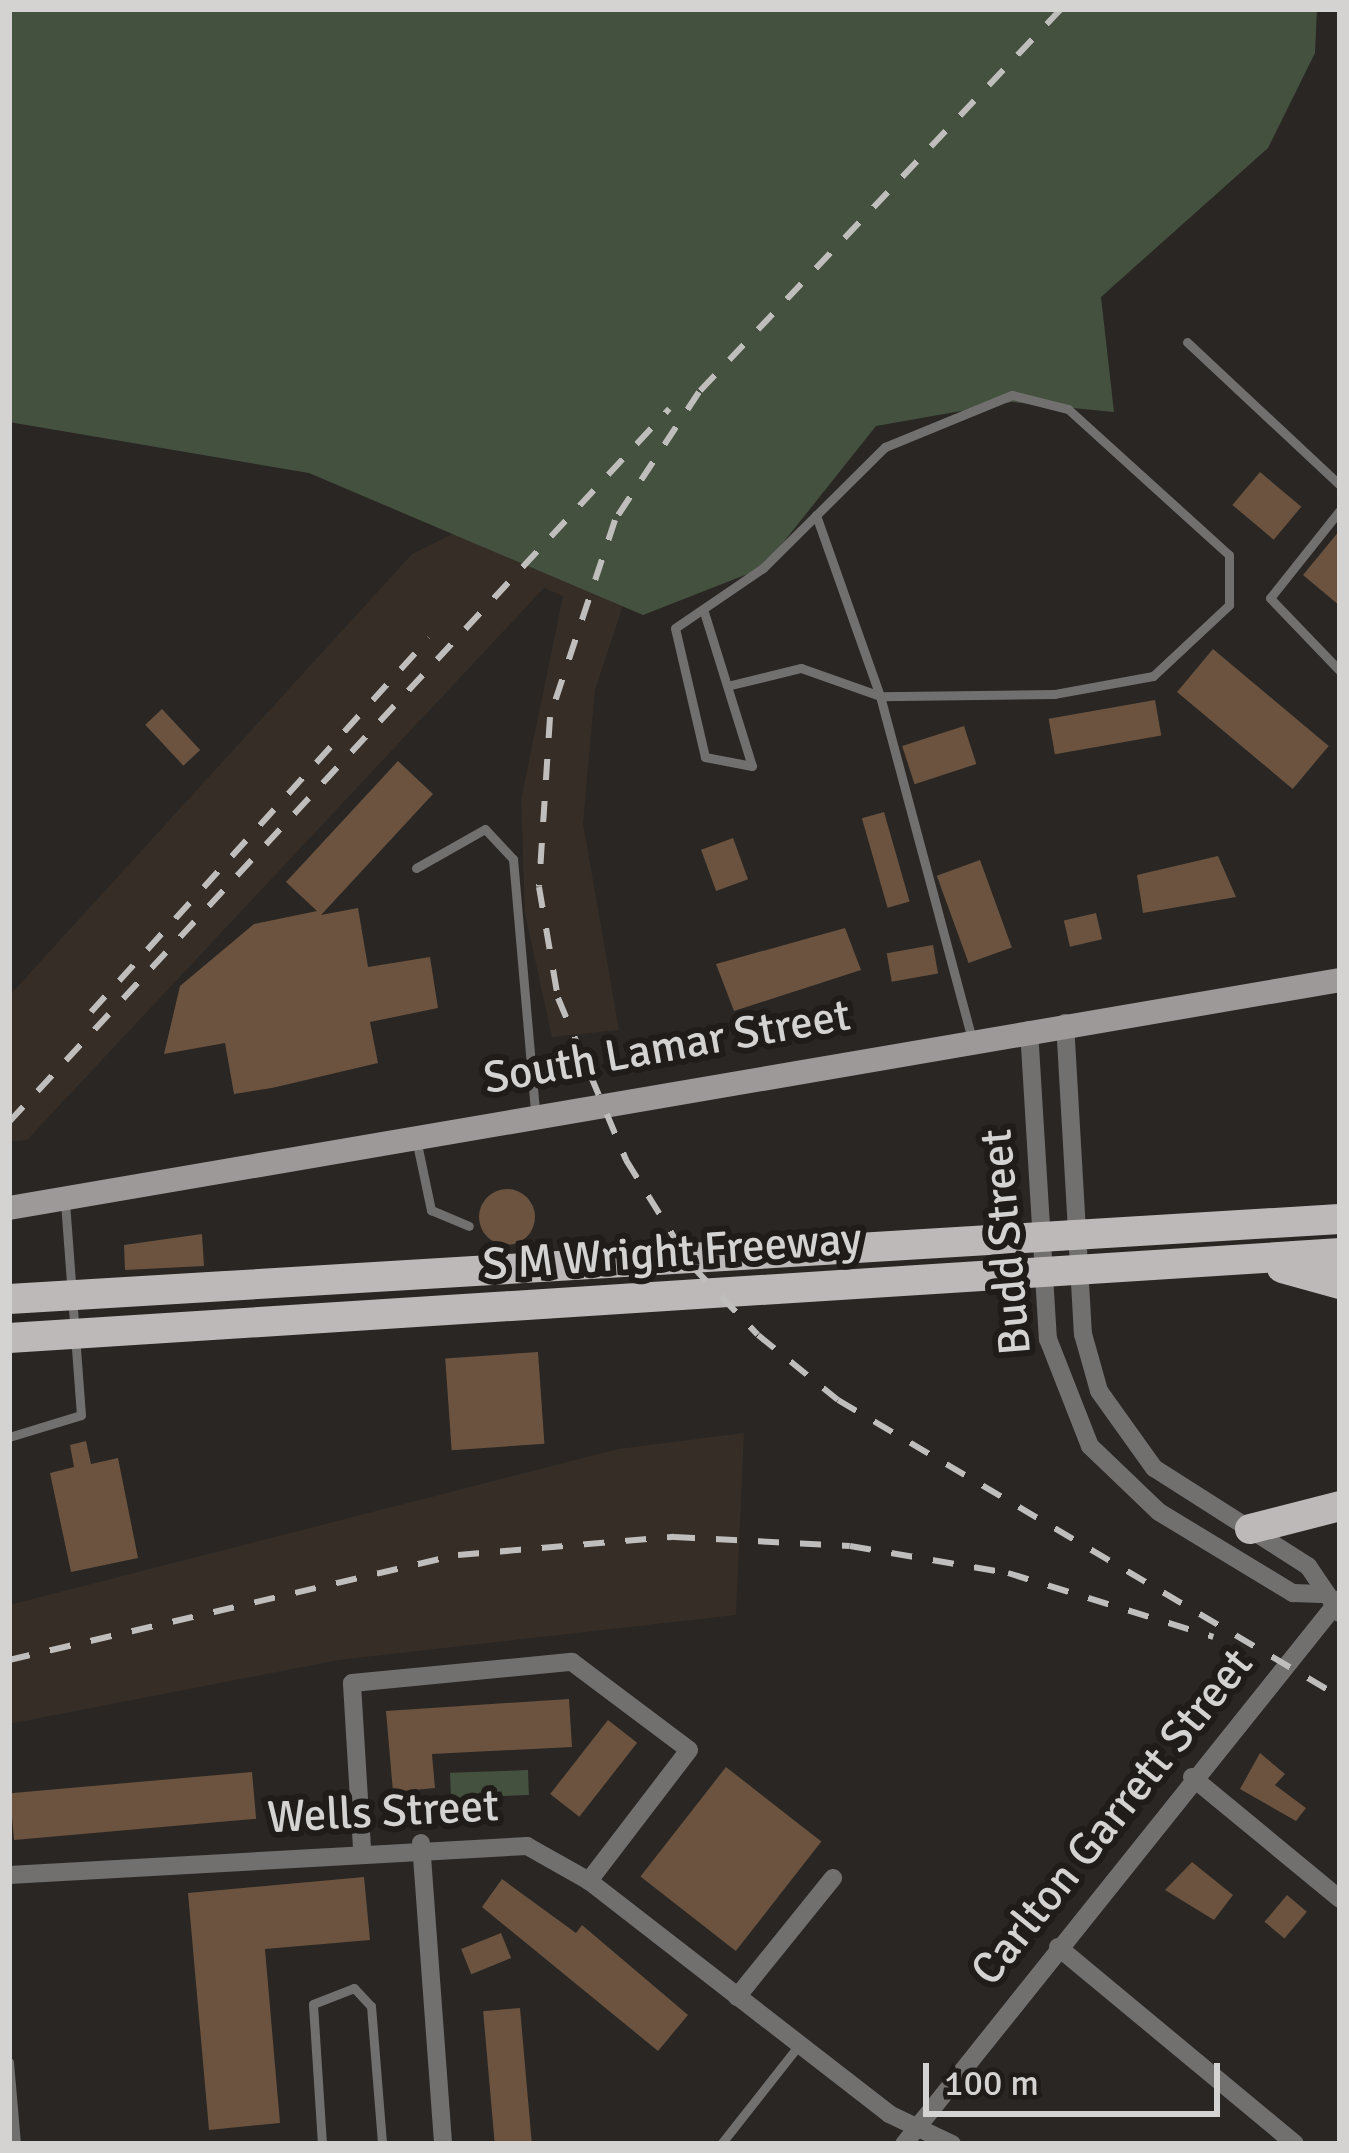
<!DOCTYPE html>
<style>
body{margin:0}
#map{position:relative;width:1349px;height:2153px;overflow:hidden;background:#292623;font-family:Signika,sans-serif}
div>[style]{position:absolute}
.built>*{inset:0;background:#352d26}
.green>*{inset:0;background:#45513f;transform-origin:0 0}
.building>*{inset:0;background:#6b533f;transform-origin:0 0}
.round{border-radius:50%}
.service>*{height:9px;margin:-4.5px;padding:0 4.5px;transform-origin:4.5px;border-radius:4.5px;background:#726f6f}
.minor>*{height:18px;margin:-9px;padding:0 9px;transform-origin:9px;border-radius:9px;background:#726f6f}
.secondary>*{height:24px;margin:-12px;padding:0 12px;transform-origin:12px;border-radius:12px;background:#9d9999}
.primary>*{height:30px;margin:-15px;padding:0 15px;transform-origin:15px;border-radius:15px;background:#beb9b9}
.rail>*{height:6px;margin-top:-3px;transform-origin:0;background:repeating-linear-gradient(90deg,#c0bebc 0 21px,transparent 0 42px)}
span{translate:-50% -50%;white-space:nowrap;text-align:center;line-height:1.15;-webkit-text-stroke:12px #1f1c1a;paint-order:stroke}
.street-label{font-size:45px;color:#d5d3d1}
.frame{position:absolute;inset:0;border:12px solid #d5d3d1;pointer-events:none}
.scale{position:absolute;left:923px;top:2063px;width:297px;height:54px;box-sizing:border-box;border:6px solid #d5d3d1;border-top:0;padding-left:15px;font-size:36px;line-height:42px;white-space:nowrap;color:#d5d3d1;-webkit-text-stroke:9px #1f1c1a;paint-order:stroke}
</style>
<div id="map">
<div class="built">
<div style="clip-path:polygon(598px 462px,655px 508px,595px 690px,583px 823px,619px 1030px,552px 1037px,525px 914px,521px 800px,563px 596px,544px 588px,27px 1140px,9px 1142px,9px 996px,412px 554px)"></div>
<div style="clip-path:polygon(744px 1433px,736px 1615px,339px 1660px,9px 1724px,9px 1605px,618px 1449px)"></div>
</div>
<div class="green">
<div style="clip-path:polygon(9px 9px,1317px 9px,1315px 53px,1268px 148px,1101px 297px,1114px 412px,1012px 402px,876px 426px,763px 568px,643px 615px,309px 473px,9px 422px)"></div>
<div style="left:528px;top:1770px;width:25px;height:78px;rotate:88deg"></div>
</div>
<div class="building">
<div style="left:1260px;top:472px;width:54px;height:43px;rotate:40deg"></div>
<div style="clip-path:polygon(1340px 530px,1340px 606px,1303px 575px)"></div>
<div style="left:1213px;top:649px;width:151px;height:56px;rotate:40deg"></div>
<div style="left:1155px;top:700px;width:36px;height:108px;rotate:80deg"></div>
<div style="left:162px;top:709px;width:56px;height:23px;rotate:47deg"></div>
<div style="left:964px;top:726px;width:40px;height:65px;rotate:72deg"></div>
<div style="clip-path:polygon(398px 761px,433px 794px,321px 915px,358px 908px,368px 967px,430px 957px,438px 1008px,370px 1022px,378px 1063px,272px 1088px,234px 1094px,225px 1043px,164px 1054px,180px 986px,254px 924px,317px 911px,286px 882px)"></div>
<div style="left:884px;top:812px;width:93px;height:23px;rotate:74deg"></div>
<div style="left:733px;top:838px;width:44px;height:34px;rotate:70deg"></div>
<div style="clip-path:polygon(1218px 856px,1236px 897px,1143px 913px,1137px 875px)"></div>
<div style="left:980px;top:860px;width:93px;height:46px;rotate:70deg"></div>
<div style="left:1096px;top:913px;width:27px;height:33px;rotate:77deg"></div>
<div style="clip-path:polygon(845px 928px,861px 970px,734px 1011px,716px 964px)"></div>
<div style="left:933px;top:945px;width:29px;height:47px;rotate:80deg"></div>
<div class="round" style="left:479px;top:1189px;width:56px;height:56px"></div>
<div style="clip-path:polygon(202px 1234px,204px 1266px,125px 1270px,124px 1245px)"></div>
<div style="left:538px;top:1352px;width:92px;height:93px;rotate:86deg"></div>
<div style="clip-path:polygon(86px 1441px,91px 1464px,118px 1458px,138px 1558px,71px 1572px,50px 1473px,74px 1467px,70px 1445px)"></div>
<div style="clip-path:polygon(569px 1699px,572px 1747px,432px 1754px,435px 1788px,393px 1792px,386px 1711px)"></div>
<div style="left:608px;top:1720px;width:37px;height:94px;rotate:38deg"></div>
<div style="clip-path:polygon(1260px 1753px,1285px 1774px,1275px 1785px,1306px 1808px,1296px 1821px,1240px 1789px)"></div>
<div style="left:726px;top:1767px;width:121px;height:139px;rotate:38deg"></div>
<div style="left:252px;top:1772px;width:47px;height:243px;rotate:85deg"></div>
<div style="clip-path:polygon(1192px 1862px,1233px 1895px,1214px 1920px,1165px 1890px)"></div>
<div style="clip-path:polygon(364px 1877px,370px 1940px,265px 1949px,280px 2123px,209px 2130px,188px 1893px)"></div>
<div style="clip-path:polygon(502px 1879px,576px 1933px,582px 1925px,688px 2015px,658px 2051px,482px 1907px)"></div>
<div style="left:1287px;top:1895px;width:26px;height:35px;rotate:40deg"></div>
<div style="left:501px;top:1933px;width:27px;height:43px;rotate:68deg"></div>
<div style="left:520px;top:2008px;width:137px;height:37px;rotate:85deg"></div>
</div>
<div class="service">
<div style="left:1187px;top:342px;width:209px;rotate:43.1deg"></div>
<div style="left:1340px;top:510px;width:112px;rotate:128.5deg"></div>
<div style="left:1270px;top:598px;width:101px;rotate:46.2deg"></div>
<div style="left:704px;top:612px;width:161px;rotate:72.7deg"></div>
<div style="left:752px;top:766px;width:48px;rotate:-169.2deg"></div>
<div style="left:705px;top:757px;width:132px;rotate:-103.1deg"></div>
<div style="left:675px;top:628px;width:107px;rotate:-34.3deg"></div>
<div style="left:763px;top:568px;width:172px;rotate:-44.8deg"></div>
<div style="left:885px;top:447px;width:137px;rotate:-22.3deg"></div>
<div style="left:1012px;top:395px;width:58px;rotate:14deg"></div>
<div style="left:1068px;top:409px;width:217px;rotate:42.2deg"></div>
<div style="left:1229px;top:555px;width:50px;rotate:90deg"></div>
<div style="left:1229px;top:605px;width:104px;rotate:136.9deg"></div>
<div style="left:1153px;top:676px;width:101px;rotate:169.7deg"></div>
<div style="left:1054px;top:694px;width:174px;rotate:179.3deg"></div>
<div style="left:880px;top:696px;width:355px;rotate:75deg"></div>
<div style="left:731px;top:685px;width:72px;rotate:-13.7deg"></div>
<div style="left:801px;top:668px;width:84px;rotate:19.5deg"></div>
<div style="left:880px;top:696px;width:192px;rotate:-109.5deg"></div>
<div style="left:416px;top:868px;width:79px;rotate:-29.5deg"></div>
<div style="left:485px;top:829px;width:41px;rotate:47deg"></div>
<div style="left:513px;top:859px;width:254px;rotate:85deg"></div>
<div style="left:416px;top:1139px;width:73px;rotate:78.1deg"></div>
<div style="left:431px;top:1210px;width:41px;rotate:22.8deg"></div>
<div style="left:9px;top:1437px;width:75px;rotate:-17deg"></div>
<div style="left:81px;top:1415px;width:214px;rotate:-94.3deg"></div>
<div style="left:9px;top:2062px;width:82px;rotate:85.1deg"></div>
<div style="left:322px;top:2144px;width:140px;rotate:-93.7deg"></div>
<div style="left:313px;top:2004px;width:44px;rotate:-21.3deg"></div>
<div style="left:354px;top:1988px;width:25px;rotate:47deg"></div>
<div style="left:371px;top:2006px;width:138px;rotate:85.4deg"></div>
<div style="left:721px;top:2144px;width:126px;rotate:-51.8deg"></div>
</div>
<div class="minor">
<div style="left:1065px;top:1023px;width:312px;rotate:86.7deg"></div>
<div style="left:1083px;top:1334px;width:59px;rotate:74.3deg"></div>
<div style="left:1099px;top:1391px;width:95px;rotate:54.5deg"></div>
<div style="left:1154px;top:1468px;width:183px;rotate:32.5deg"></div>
<div style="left:1308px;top:1566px;width:57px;rotate:55.8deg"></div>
<div style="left:1029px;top:1030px;width:310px;rotate:86.5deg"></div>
<div style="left:1048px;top:1339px;width:115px;rotate:68.6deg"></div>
<div style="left:1090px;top:1446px;width:95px;rotate:43.7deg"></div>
<div style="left:1159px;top:1512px;width:157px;rotate:31.2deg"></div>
<div style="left:1293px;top:1593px;width:29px;rotate:2deg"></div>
<div style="left:1192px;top:1777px;width:192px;rotate:39.5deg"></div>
<div style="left:421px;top:1843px;width:302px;rotate:85.8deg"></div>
<div style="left:362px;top:1848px;width:165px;rotate:-93.5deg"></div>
<div style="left:352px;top:1683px;width:221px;rotate:-5.5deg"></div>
<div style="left:572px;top:1662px;width:146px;rotate:36.9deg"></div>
<div style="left:689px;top:1750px;width:165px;rotate:127.4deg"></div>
<div style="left:9px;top:1875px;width:519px;rotate:-3.2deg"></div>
<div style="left:527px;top:1846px;width:71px;rotate:29.4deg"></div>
<div style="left:589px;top:1881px;width:380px;rotate:37.8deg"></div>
<div style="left:889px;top:2114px;width:70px;rotate:25.5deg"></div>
<div style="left:1058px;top:1947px;width:308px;rotate:39.7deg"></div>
<div style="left:737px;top:1997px;width:153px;rotate:-51.1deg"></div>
<div style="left:904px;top:2144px;width:698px;rotate:-51.34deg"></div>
</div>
<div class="secondary">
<div style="left:9px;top:1208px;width:1350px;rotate:-9.72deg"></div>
</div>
<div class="primary">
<div style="left:1282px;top:1268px;width:60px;rotate:15.4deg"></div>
<div style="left:9px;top:1299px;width:1333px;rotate:-3.44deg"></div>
<div style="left:9px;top:1338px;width:1334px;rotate:-3.65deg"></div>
<div style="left:1250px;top:1529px;width:93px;rotate:-14.3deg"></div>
</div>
<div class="rail">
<div style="left:1061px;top:9px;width:527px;rotate:133.39deg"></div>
<div style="left:699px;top:392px;width:153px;rotate:123.3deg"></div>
<div style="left:615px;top:520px;width:207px;rotate:108.3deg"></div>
<div style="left:550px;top:717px;width:170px;rotate:93.7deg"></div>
<div style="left:539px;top:887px;width:113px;rotate:80.3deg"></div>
<div style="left:558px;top:998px;width:176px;rotate:67.2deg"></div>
<div style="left:626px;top:1160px;width:125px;rotate:58.1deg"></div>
<div style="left:692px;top:1266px;width:95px;rotate:46.3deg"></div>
<div style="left:758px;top:1335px;width:103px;rotate:39.1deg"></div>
<div style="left:838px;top:1400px;width:583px;rotate:30.61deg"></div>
<div style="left:91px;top:1012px;width:504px;rotate:-47.89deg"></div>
<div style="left:9px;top:1122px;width:972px;rotate:-47.21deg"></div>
<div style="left:9px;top:1660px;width:461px;rotate:-13.2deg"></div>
<div style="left:458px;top:1555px;width:217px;rotate:-4.8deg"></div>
<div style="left:674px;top:1537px;width:176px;rotate:2.9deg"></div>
<div style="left:850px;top:1546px;width:160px;rotate:9.7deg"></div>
<div style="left:1008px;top:1573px;width:215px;rotate:17.3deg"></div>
</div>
<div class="street-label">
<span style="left:667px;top:1047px;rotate:-10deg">South Lamar Street</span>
<span style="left:1006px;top:1242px;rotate:-95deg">Budd Street</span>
<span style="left:672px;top:1252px;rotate:-4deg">S M Wright Freeway</span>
<span style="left:383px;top:1812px;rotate:-3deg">Wells Street</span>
<span style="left:1112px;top:1817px;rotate:-51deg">Carlton Garrett Street</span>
</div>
<div class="frame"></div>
<div class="scale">100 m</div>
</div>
